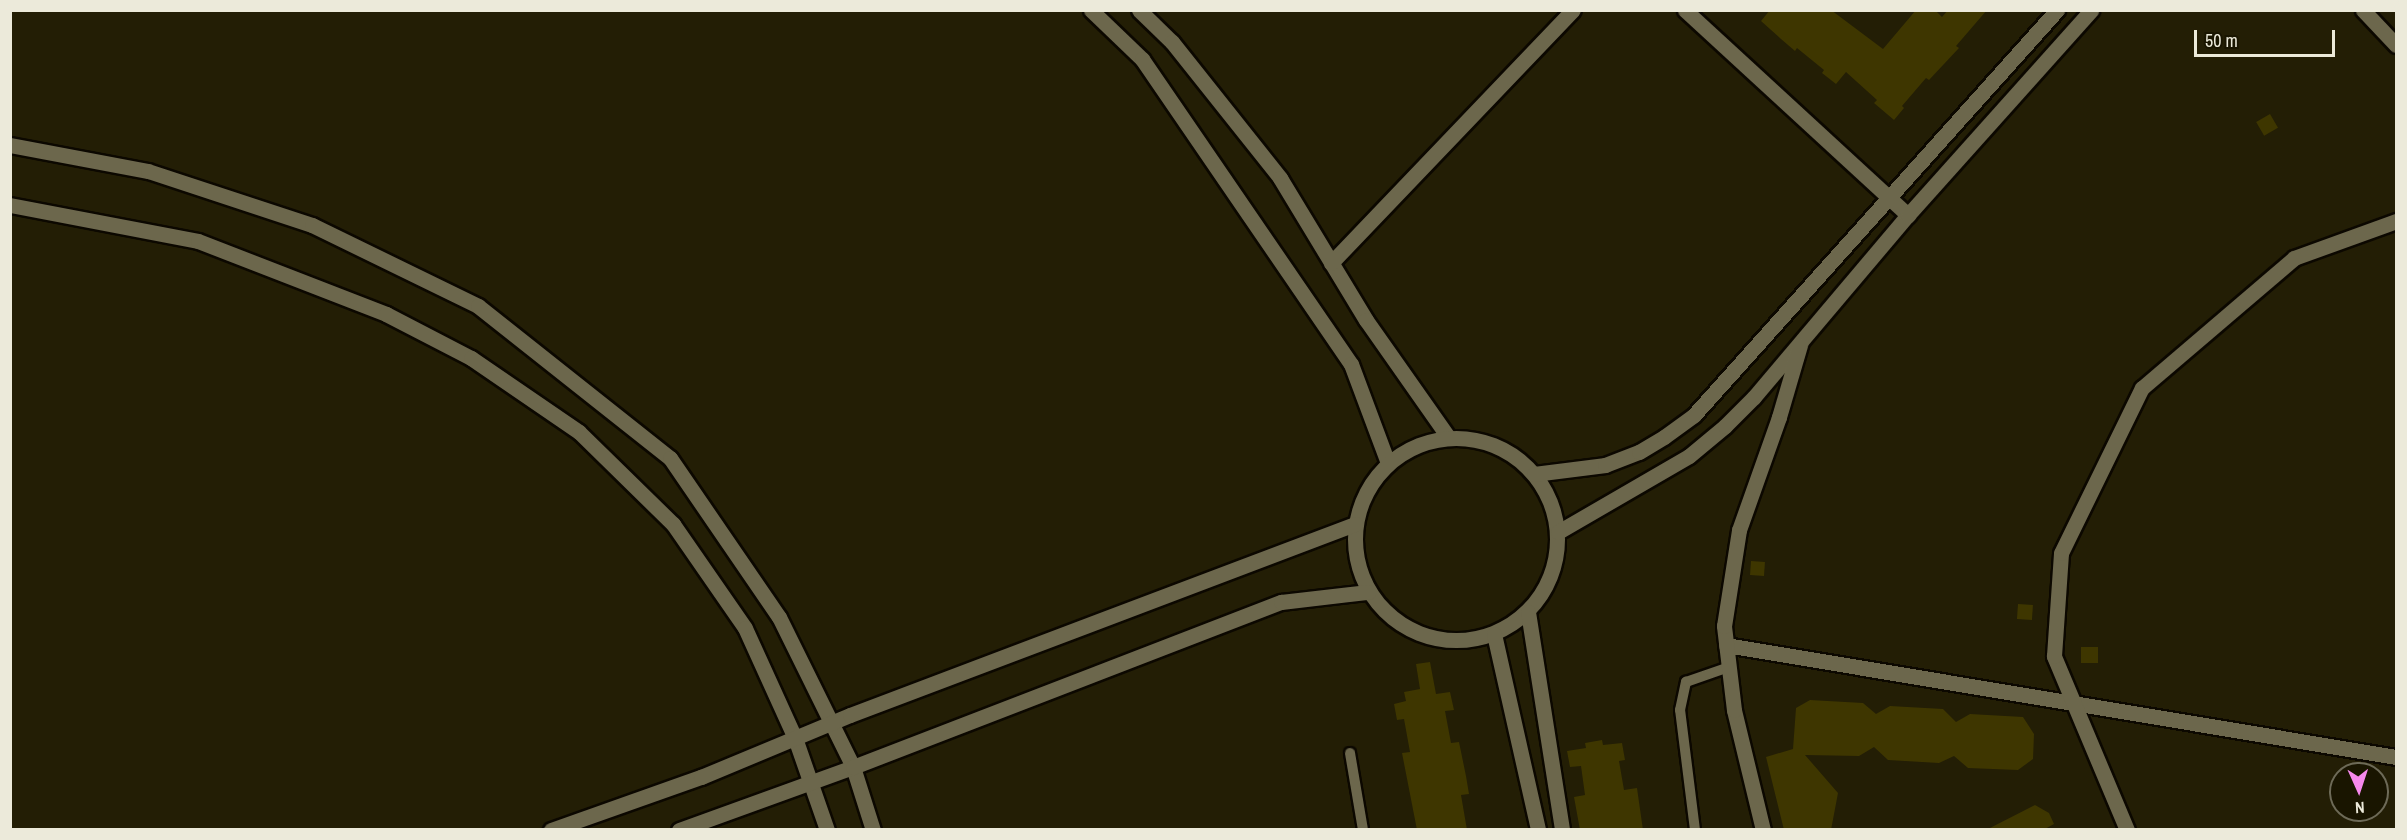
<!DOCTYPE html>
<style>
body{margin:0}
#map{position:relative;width:2407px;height:840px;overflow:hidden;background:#231e05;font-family:"Archivo Narrow",sans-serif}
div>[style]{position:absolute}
.building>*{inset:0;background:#3e3600;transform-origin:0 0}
.roads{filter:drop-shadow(2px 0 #0c0800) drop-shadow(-2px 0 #0c0800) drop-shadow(0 2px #0c0800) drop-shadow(0 -2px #0c0800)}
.service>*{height:10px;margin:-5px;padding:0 5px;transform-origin:5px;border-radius:5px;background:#6c674c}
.minor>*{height:15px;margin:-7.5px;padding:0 7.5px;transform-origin:7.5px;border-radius:7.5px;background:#6c674c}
.minor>.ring{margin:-7.5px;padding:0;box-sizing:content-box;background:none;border:15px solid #6c674c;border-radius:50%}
span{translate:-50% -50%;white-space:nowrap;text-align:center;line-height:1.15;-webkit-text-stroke:4.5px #191500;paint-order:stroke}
.frame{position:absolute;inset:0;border:12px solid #eceada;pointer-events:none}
.north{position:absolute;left:2329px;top:762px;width:60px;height:60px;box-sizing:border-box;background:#191500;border:2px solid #6d6a57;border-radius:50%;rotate:177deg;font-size:16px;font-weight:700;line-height:24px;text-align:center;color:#eceada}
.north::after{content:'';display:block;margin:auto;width:21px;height:27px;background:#f688ed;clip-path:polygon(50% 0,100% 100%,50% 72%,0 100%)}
.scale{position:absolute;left:2194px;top:30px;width:141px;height:27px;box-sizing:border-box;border:3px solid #eceada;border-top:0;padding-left:8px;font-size:18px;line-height:21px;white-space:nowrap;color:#eceada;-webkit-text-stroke:4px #191500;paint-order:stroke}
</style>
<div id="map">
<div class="building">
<div style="clip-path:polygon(1770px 10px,1831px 10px,1883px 49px,1916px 10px,1935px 10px,1942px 17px,1948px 10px,1987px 10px,1956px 46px,1959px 48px,1929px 80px,1926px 78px,1902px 106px,1904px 108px,1894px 120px,1874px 103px,1877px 100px,1846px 72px,1836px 84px,1822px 73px,1824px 70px,1797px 48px,1795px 51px,1781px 39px,1761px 21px)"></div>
<div style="left:2270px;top:114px;width:16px;height:16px;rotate:60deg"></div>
<div style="left:1751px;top:561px;width:14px;height:14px;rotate:4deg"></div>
<div style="left:2018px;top:604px;width:15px;height:15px;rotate:4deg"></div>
<div style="left:2098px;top:647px;width:16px;height:17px;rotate:90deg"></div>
<div style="clip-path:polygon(1430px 662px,1436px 694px,1450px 692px,1454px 710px,1445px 711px,1451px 743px,1459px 742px,1466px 776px,1469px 794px,1461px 795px,1467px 830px,1417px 830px,1402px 753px,1410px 752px,1404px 719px,1397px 720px,1394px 704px,1406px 701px,1404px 692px,1420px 689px,1416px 664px)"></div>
<div style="clip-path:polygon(1810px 700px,1863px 703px,1876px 714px,1890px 706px,1943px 709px,1956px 722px,1970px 714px,2023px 717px,2034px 734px,2033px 759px,2018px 770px,1968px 768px,1954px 756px,1939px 763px,1888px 760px,1874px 747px,1859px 756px,1805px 755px,1838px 793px,1831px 830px,1784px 830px,1766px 757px,1793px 749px,1796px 708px)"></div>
<div style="clip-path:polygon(1602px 740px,1603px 745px,1622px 743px,1625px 760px,1619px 761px,1624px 790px,1637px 788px,1643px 830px,1580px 830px,1574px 797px,1585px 795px,1581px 766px,1570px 767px,1567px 751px,1586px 748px,1585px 743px)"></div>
<div style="clip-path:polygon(2035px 805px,2049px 813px,2054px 824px,2043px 830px,1986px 830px)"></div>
</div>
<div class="roads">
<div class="service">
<div style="left:1350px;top:753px;width:78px;rotate:80.4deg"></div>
<div style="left:1695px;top:830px;width:121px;rotate:-97.1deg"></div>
<div style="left:1680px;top:710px;width:29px;rotate:-78deg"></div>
<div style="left:1686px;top:682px;width:46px;rotate:-19.2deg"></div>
</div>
<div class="minor">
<div style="left:1091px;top:10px;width:71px;rotate:43.9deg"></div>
<div style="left:1142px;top:59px;width:370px;rotate:55.6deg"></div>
<div style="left:1351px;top:364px;width:106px;rotate:69.5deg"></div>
<div style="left:1139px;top:10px;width:46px;rotate:44.1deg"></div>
<div style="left:1172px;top:42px;width:174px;rotate:51.5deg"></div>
<div style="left:1280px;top:178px;width:166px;rotate:58.8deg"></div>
<div style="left:1366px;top:320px;width:144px;rotate:54.9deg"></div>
<div style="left:1685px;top:10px;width:303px;rotate:42.6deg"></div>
<div style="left:2363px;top:10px;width:48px;rotate:46.7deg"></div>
<div style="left:10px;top:145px;width:140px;rotate:10.7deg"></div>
<div style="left:148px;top:171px;width:173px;rotate:18.2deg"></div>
<div style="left:312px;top:225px;width:185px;rotate:26deg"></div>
<div style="left:478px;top:306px;width:245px;rotate:38.4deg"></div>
<div style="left:670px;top:458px;width:193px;rotate:55.6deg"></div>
<div style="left:779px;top:617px;width:167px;rotate:63.7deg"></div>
<div style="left:853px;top:767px;width:66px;rotate:72.4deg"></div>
<div style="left:10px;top:205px;width:191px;rotate:10.8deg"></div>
<div style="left:198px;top:241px;width:202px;rotate:21.2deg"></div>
<div style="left:386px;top:314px;width:96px;rotate:27.4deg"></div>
<div style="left:471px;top:358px;width:131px;rotate:34.4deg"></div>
<div style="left:579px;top:432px;width:132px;rotate:44.4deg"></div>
<div style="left:673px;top:524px;width:126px;rotate:55.3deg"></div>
<div style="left:745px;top:628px;width:121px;rotate:65.6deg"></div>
<div style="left:795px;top:738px;width:97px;rotate:70.8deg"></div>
<div style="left:1331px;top:263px;width:350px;rotate:-46.3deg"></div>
<div class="ring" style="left:1355px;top:438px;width:187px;height:187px"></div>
<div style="left:1534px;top:474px;width:72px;rotate:-7.2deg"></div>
<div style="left:1605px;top:465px;width:36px;rotate:-21deg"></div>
<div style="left:1639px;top:452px;width:29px;rotate:-31deg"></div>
<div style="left:1664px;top:437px;width:37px;rotate:-36deg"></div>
<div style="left:1694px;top:415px;width:544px;rotate:-48.13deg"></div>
<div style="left:1558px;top:532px;width:151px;rotate:-30.1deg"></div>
<div style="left:1689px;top:456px;width:47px;rotate:-39.8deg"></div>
<div style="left:1725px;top:426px;width:41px;rotate:-45deg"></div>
<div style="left:1754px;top:397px;width:238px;rotate:-49.8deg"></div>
<div style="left:1908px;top:215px;width:275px;rotate:-48.2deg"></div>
<div style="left:1528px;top:612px;width:221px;rotate:81.1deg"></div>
<div style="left:1494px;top:634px;width:201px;rotate:77.3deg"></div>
<div style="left:1726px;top:645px;width:679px;rotate:9.49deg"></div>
<div style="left:551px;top:830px;width:159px;rotate:-19.5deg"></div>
<div style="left:701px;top:777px;width:161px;rotate:-22.6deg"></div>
<div style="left:850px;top:715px;width:540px;rotate:-20.72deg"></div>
<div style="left:679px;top:830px;width:185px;rotate:-19.9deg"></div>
<div style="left:853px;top:767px;width:459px;rotate:-21.1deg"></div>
<div style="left:1281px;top:602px;width:88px;rotate:-6.6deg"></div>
<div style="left:1763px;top:830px;width:123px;rotate:-103.6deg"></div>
<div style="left:1734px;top:710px;width:85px;rotate:-96.8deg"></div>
<div style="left:1724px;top:626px;width:97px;rotate:-81.1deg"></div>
<div style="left:1739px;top:530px;width:120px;rotate:-70.5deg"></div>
<div style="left:1779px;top:417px;width:75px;rotate:-73.7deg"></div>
<div style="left:2127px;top:830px;width:189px;rotate:-112.8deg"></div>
<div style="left:2054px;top:656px;width:103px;rotate:-86.1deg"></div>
<div style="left:2061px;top:553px;width:184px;rotate:-63.9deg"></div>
<div style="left:2142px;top:388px;width:200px;rotate:-40.5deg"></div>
<div style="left:2294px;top:258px;width:109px;rotate:-19.9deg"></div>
</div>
</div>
<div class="frame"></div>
<div class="north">N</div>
<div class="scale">50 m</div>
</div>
